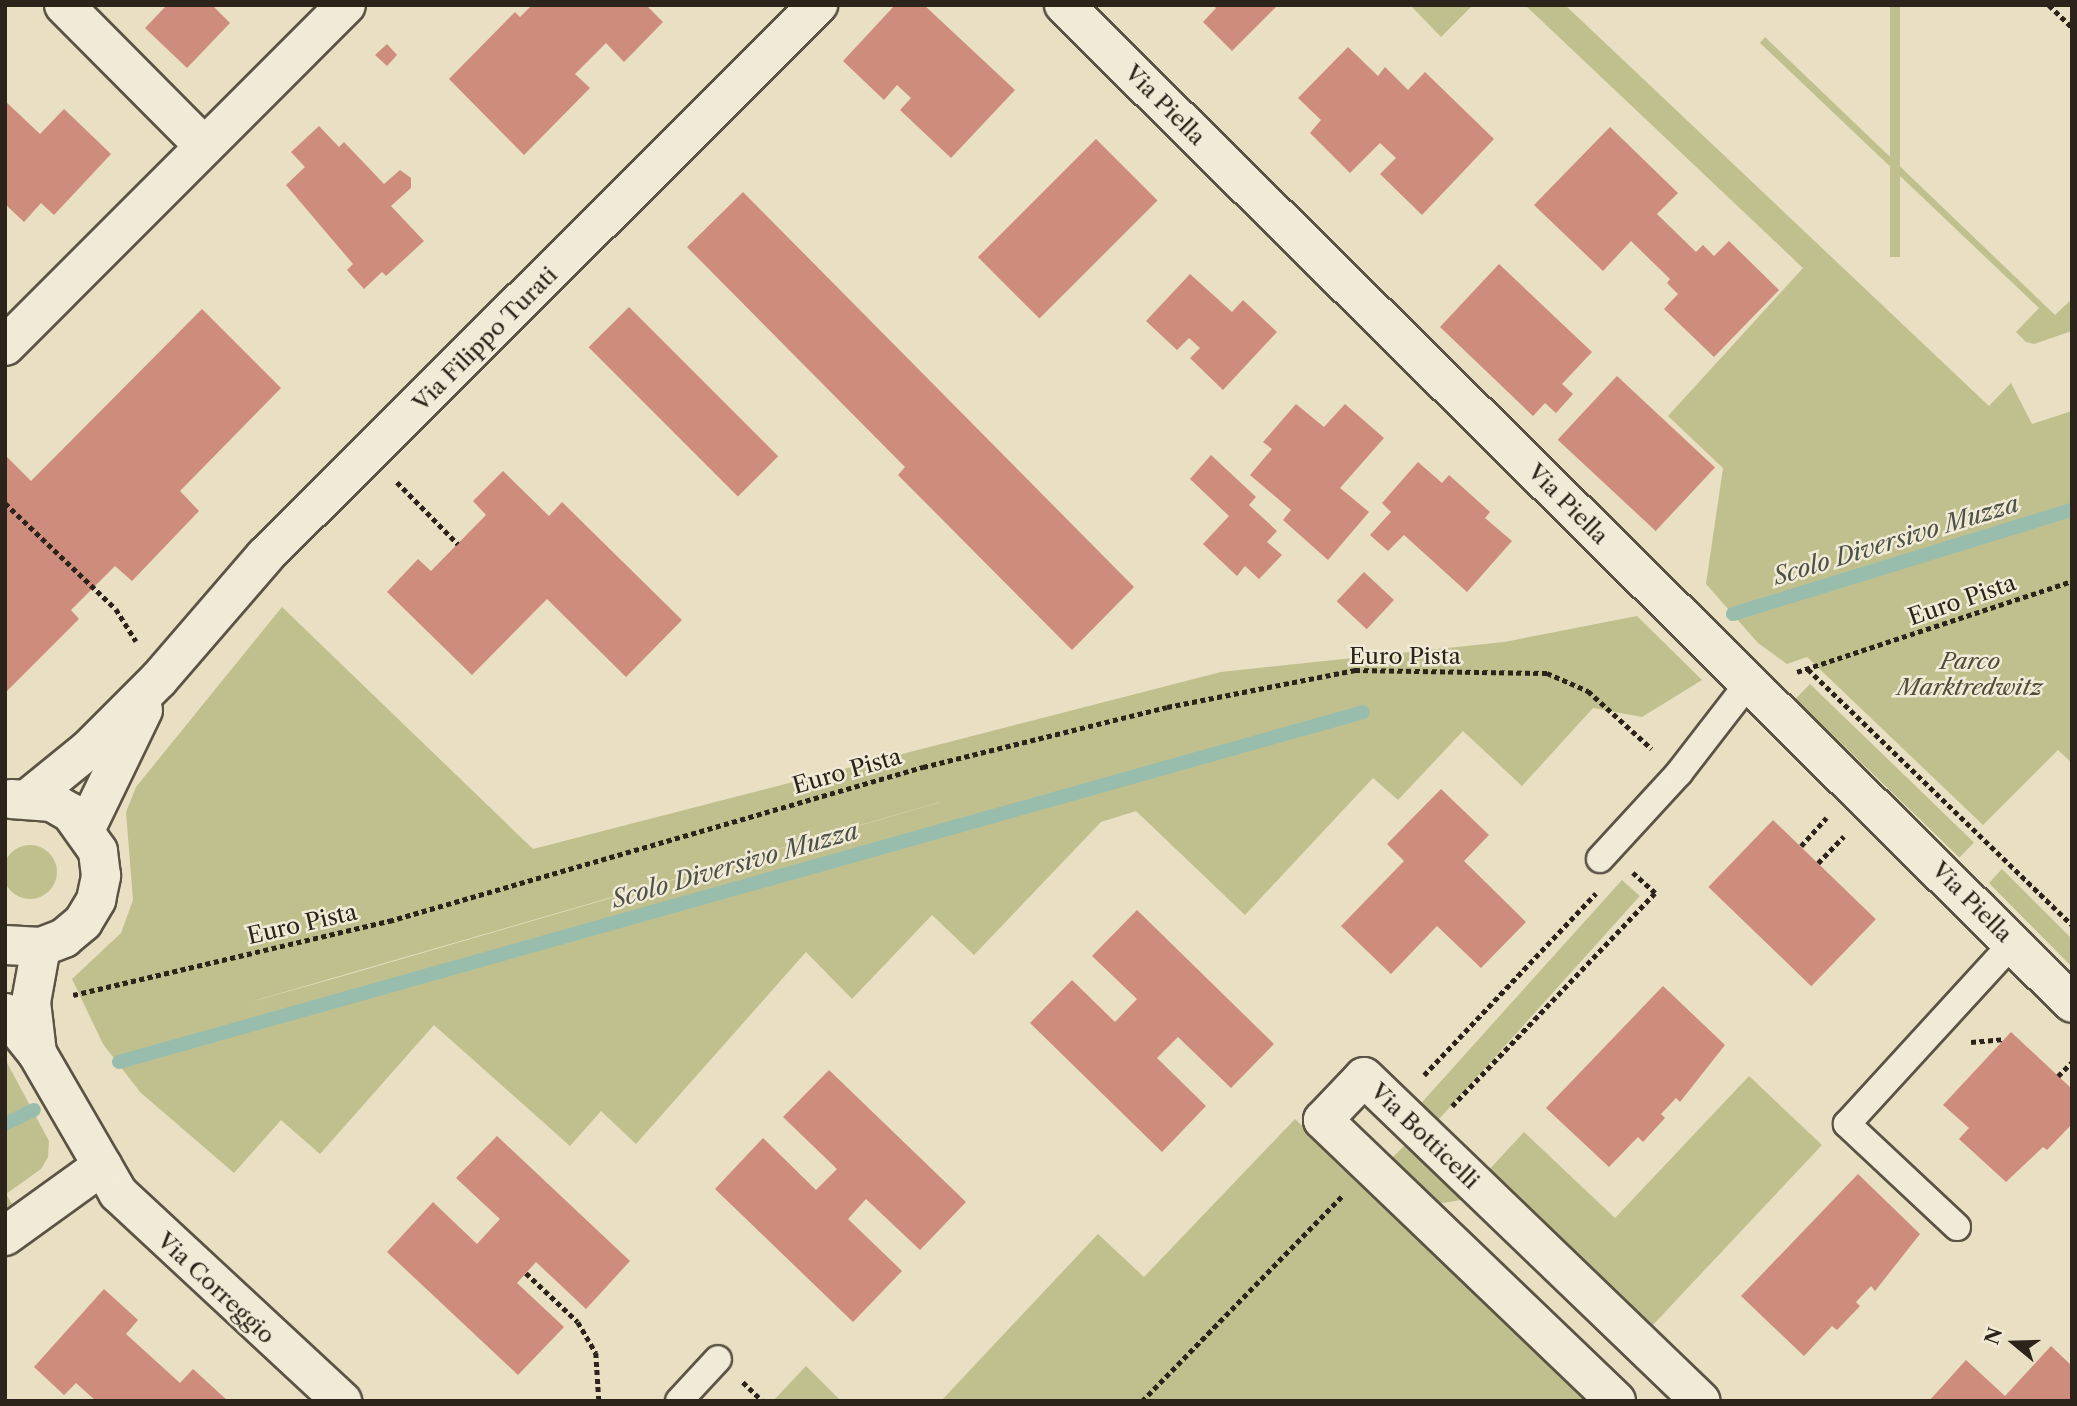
<!DOCTYPE html>
<style>
body{margin:0}
#map{position:relative;width:2077px;height:1406px;overflow:hidden;background:#e9dfc2;font-family:"Libre Caslon Text",serif}
div>[style]{position:absolute}
.green>*{inset:0;background:#bfc08e;transform-origin:0 0}
.round{border-radius:50%}
.stream>*{height:14px;margin:-7px;padding:0 7px;transform-origin:7px;border-radius:7px;background:#99bdac}
.building>*{inset:0;background:#ce8c7c;transform-origin:0 0}
.path>*{height:4.5px;margin-top:-2.25px;transform-origin:0;background:repeating-linear-gradient(90deg,#2c241a 0 5px,transparent 0 8.5px)}
.roads{filter:drop-shadow(2px 0 #5b5344) drop-shadow(-2px 0 #5b5344) drop-shadow(0 2px #5b5344) drop-shadow(0 -2px #5b5344)}
.service>*{height:26px;margin:-13px;padding:0 13px;transform-origin:13px;border-radius:13px;background:#f1ead7}
.minor>*{height:38px;margin:-19px;padding:0 19px;transform-origin:19px;border-radius:19px;background:#f1ead7}
.secondary>*{height:38px;margin:-19px;padding:0 19px;transform-origin:19px;border-radius:19px;background:#f1ead7}
span{translate:-50% -50%;white-space:nowrap;text-align:center;line-height:1.15;-webkit-text-stroke:5px #f1ead7;paint-order:stroke}
.street-label{font-size:23px;color:#2c241a}
.park-label{font-size:23px;color:#514b37;font-style:italic}
.water-label{font-size:24px;color:#4d5246;font-style:italic}
.frame{position:absolute;inset:0;border:7px solid #2c241a;pointer-events:none}
.north{position:absolute;left:1979px;top:1308px;width:70px;height:70px;-webkit-text-stroke:5px #f1ead7;paint-order:stroke;rotate:289deg;font-size:19px;font-weight:700;line-height:28px;text-align:center;color:#2c241a}
.north::after{content:'';display:block;margin:auto;width:24px;height:32px;background:#2c241a;clip-path:polygon(50% 0,100% 100%,50% 72%,0 100%)}
</style>
<div id="map">
<div class="green">
<div style="clip-path:polygon(1410px 5px,1473px 5px,1441px 37px)"></div>
<div style="clip-path:polygon(1525px 5px,1565px 5px,1989px 406px,2011px 383px,2032px 424px,2072px 411px,2072px 763px,2058px 750px,1983px 825px,1807px 657px,1787px 664px,1758px 643px,1706px 584px,1723px 468px,1668px 416px,1803px 268px)"></div>
<div style="left:1890px;top:5px;width:10px;height:252px"></div>
<div style="clip-path:polygon(1765px 37px,2055px 315px,2072px 299px,2072px 331px,2034px 344px,2026px 342px,2016px 332px,2039px 308px,1760px 43px)"></div>
<div style="clip-path:polygon(evenodd,282px 607px,533px 849px,1221px 672px,1504px 642px,1637px 616px,1702px 680px,1642px 717px,1593px 708px,1522px 786px,1463px 731px,1398px 800px,1373px 778px,1245px 915px,1136px 811px,1101px 822px,974px 955px,932px 915px,852px 999px,806px 952px,636px 1144px,601px 1111px,570px 1146px,434px 1025px,320px 1154px,281px 1120px,234px 1173px,140px 1092px,103px 1044px,72px 979px,121px 933px,133px 900px,126px 812px,136px 787px,282px 607px,941px 802px,350px 974px,250px 1002px,940px 802px,941px 802px)"></div>
<div style="left:1810px;top:684px;width:228px;height:21px;rotate:44deg"></div>
<div class="round" style="left:3px;top:845px;width:54px;height:54px"></div>
<div style="clip-path:polygon(2002px 869px,2072px 939px,2072px 967px,1989px 883px)"></div>
<div style="left:1622px;top:880px;width:24px;height:304px;rotate:42deg"></div>
<div style="clip-path:polygon(5px 1059px,49px 1141px,48px 1157px,41px 1169px,6px 1194px,12px 1204px,5px 1209px)"></div>
<div style="clip-path:polygon(1749px 1076px,1822px 1145px,1651px 1327px,1487px 1172px,1524px 1132px,1615px 1218px)"></div>
<div style="clip-path:polygon(1295px 1119px,1588px 1401px,941px 1401px,1098px 1234px,1144px 1277px)"></div>
<div style="clip-path:polygon(1410px 1140px,1468px 1199px,1436px 1204px,1390px 1160px)"></div>
<div style="clip-path:polygon(806px 1366px,841px 1401px,773px 1401px)"></div>
</div>
<div class="stream">
<div style="left:1733px;top:614px;width:355px;rotate:-17.1deg"></div>
<div style="left:119px;top:1062px;width:1292px;rotate:-15.71deg"></div>
<div style="left:5px;top:1124px;width:32px;rotate:-26deg"></div>
</div>
<div class="building">
<div style="clip-path:polygon(167px 5px,212px 5px,230px 23px,187px 68px,145px 28px)"></div>
<div style="clip-path:polygon(532px 5px,646px 5px,663px 22px,624px 62px,606px 43px,575px 74px,590px 88px,524px 155px,449px 79px,515px 12px,520px 17px)"></div>
<div style="clip-path:polygon(895px 5px,924px 5px,1015px 90px,951px 158px,900px 110px,911px 98px,897px 85px,884px 100px,843px 61px)"></div>
<div style="clip-path:polygon(1213px 5px,1278px 5px,1232px 51px,1203px 22px,1216px 8px)"></div>
<div style="clip-path:polygon(387px 44px,397px 55px,387px 66px,375px 55px)"></div>
<div style="clip-path:polygon(1348px 47px,1378px 76px,1385px 67px,1408px 90px,1425px 72px,1494px 139px,1422px 215px,1380px 174px,1396px 158px,1380px 143px,1350px 173px,1310px 133px,1321px 120px,1298px 98px)"></div>
<div style="clip-path:polygon(5px 101px,40px 134px,64px 109px,111px 154px,54px 215px,41px 203px,24px 222px,5px 204px)"></div>
<div style="clip-path:polygon(319px 126px,339px 147px,344px 142px,384px 184px,400px 170px,411px 178px,411px 188px,391px 206px,424px 241px,386px 276px,382px 272px,364px 289px,347px 270px,353px 264px,286px 185px,305px 167px,291px 152px)"></div>
<div style="clip-path:polygon(1610px 127px,1678px 193px,1657px 214px,1696px 252px,1703px 245px,1714px 256px,1729px 241px,1779px 290px,1714px 357px,1664px 309px,1678px 294px,1667px 283px,1670px 279px,1631px 241px,1603px 271px,1534px 205px)"></div>
<div style="left:1096px;top:139px;width:87px;height:167px;rotate:45deg"></div>
<div style="clip-path:polygon(743px 192px,1134px 587px,1072px 650px,898px 475px,905px 467px,687px 247px)"></div>
<div style="clip-path:polygon(1499px 264px,1592px 352px,1562px 384px,1573px 394px,1556px 413px,1545px 403px,1533px 416px,1440px 327px)"></div>
<div style="clip-path:polygon(1190px 274px,1232px 312px,1243px 300px,1277px 332px,1223px 390px,1190px 358px,1200px 348px,1189px 338px,1177px 350px,1146px 321px)"></div>
<div style="left:629px;top:307px;width:211px;height:57px;rotate:45deg"></div>
<div style="clip-path:polygon(202px 309px,281px 388px,180px 491px,199px 511px,132px 581px,115px 566px,71px 610px,79px 619px,5px 693px,5px 455px,31px 481px)"></div>
<div style="left:1617px;top:376px;width:134px;height:87px;rotate:43deg"></div>
<div style="clip-path:polygon(1296px 404px,1324px 427px,1345px 404px,1384px 438px,1340px 488px,1369px 512px,1328px 560px,1283px 520px,1291px 510px,1250px 475px,1272px 449px,1263px 442px)"></div>
<div style="clip-path:polygon(1211px 455px,1256px 497px,1249px 505px,1277px 531px,1267px 542px,1282px 555px,1259px 579px,1245px 566px,1237px 576px,1203px 544px,1229px 516px,1190px 479px)"></div>
<div style="clip-path:polygon(1418px 462px,1442px 483px,1449px 475px,1490px 512px,1485px 518px,1512px 541px,1467px 592px,1404px 535px,1388px 551px,1370px 535px,1391px 512px,1382px 503px)"></div>
<div style="clip-path:polygon(503px 471px,549px 516px,562px 502px,682px 620px,626px 677px,547px 599px,472px 675px,387px 592px,418px 559px,431px 571px,486px 515px,473px 501px)"></div>
<div style="left:1364px;top:572px;width:41px;height:40px;rotate:43deg"></div>
<div style="clip-path:polygon(1441px 789px,1489px 835px,1464px 861px,1526px 922px,1481px 968px,1437px 926px,1391px 974px,1341px 926px,1404px 861px,1387px 844px)"></div>
<div style="left:1773px;top:820px;width:143px;height:93px;rotate:44deg"></div>
<div style="clip-path:polygon(1137px 910px,1274px 1044px,1231px 1088px,1178px 1037px,1157px 1058px,1206px 1106px,1162px 1152px,1030px 1023px,1072px 980px,1115px 1022px,1137px 999px,1092px 956px)"></div>
<div style="clip-path:polygon(1663px 986px,1725px 1045px,1680px 1102px,1676px 1098px,1661px 1114px,1665px 1118px,1643px 1142px,1638px 1137px,1609px 1167px,1546px 1108px)"></div>
<div style="clip-path:polygon(2011px 1032px,2072px 1089px,2072px 1124px,2047px 1150px,2043px 1147px,2006px 1182px,1959px 1139px,1969px 1128px,1943px 1105px)"></div>
<div style="clip-path:polygon(829px 1070px,966px 1202px,920px 1250px,866px 1199px,848px 1219px,902px 1271px,853px 1322px,715px 1189px,763px 1138px,816px 1190px,837px 1169px,783px 1117px)"></div>
<div style="clip-path:polygon(497px 1136px,630px 1261px,586px 1309px,536px 1262px,517px 1283px,564px 1327px,518px 1375px,387px 1252px,433px 1202px,477px 1244px,500px 1219px,456px 1178px)"></div>
<div style="clip-path:polygon(1858px 1174px,1920px 1234px,1875px 1291px,1871px 1286px,1856px 1302px,1860px 1306px,1837px 1330px,1832px 1326px,1804px 1356px,1741px 1296px)"></div>
<div style="clip-path:polygon(104px 1289px,138px 1320px,126px 1334px,180px 1383px,193px 1369px,228px 1401px,96px 1401px,76px 1383px,64px 1395px,34px 1367px)"></div>
<div style="clip-path:polygon(2051px 1346px,2072px 1366px,2072px 1401px,1929px 1401px,1966px 1360px,2005px 1396px)"></div>
</div>
<div class="path">
<div style="left:2049px;top:5px;width:32px;rotate:44deg"></div>
<div style="left:397px;top:482px;width:87px;rotate:45.5deg"></div>
<div style="left:5px;top:503px;width:153px;rotate:43.7deg"></div>
<div style="left:116px;top:609px;width:38px;rotate:58deg"></div>
<div style="left:1808px;top:669px;width:368px;rotate:44.1deg"></div>
<div style="left:1797px;top:672px;width:290px;rotate:-18.3deg"></div>
<div style="left:1801px;top:846px;width:38px;rotate:-48deg"></div>
<div style="left:1818px;top:863px;width:37px;rotate:-46deg"></div>
<div style="left:73px;top:995px;width:325px;rotate:-13.2deg"></div>
<div style="left:389px;top:921px;width:556px;rotate:-16.09deg"></div>
<div style="left:923px;top:767px;width:251px;rotate:-13.8deg"></div>
<div style="left:1167px;top:707px;width:192px;rotate:-11.1deg"></div>
<div style="left:1355px;top:670px;width:192px;rotate:0.9deg"></div>
<div style="left:1547px;top:673px;width:45px;rotate:23.7deg"></div>
<div style="left:1588px;top:691px;width:86px;rotate:42.2deg"></div>
<div style="left:1971px;top:1042px;width:33px;rotate:-5deg"></div>
<div style="left:1424px;top:1075px;width:250px;rotate:-46.6deg"></div>
<div style="left:2058px;top:1076px;width:20px;rotate:-45deg"></div>
<div style="left:1452px;top:1106px;width:294px;rotate:-46.4deg"></div>
<div style="left:1655px;top:893px;width:30px;rotate:-138deg"></div>
<div style="left:526px;top:1273px;width:71px;rotate:43.3deg"></div>
<div style="left:578px;top:1322px;width:36px;rotate:60deg"></div>
<div style="left:596px;top:1353px;width:48px;rotate:86.4deg"></div>
<div style="left:743px;top:1382px;width:28px;rotate:44deg"></div>
<div style="left:1142px;top:1401px;width:286px;rotate:-45.7deg"></div>
</div>
<div class="roads">
<div class="service">
<div style="left:1600px;top:859px;width:117px;rotate:-47.4deg"></div>
<div style="left:1679px;top:773px;width:116px;rotate:-52.3deg"></div>
<div style="left:1957px;top:1227px;width:151px;rotate:-136.9deg"></div>
<div style="left:1847px;top:1124px;width:246px;rotate:-47.5deg"></div>
<div style="left:679px;top:1401px;width:57px;rotate:-47.1deg"></div>
</div>
<div class="minor">
<div style="left:64px;top:5px;width:199px;rotate:45.2deg"></div>
<div style="left:1064px;top:5px;width:1418px;rotate:44.71deg"></div>
<div style="left:5px;top:346px;width:482px;rotate:-45deg"></div>
<div style="left:5px;top:1013px;width:51px;rotate:51.3deg"></div>
<div style="left:37px;top:1053px;width:162px;rotate:59.9deg"></div>
<div style="left:118px;top:1193px;width:306px;rotate:42.9deg"></div>
<div style="left:37px;top:1053px;width:51px;rotate:-96.7deg"></div>
<div style="left:31px;top:1002px;width:56px;rotate:-79.7deg"></div>
<div style="left:5px;top:1236px;width:120px;rotate:-35.8deg"></div>
<div style="left:1616px;top:1401px;width:406px;rotate:-136.2deg"></div>
<div style="left:1323px;top:1120px;width:59px;rotate:-46.4deg"></div>
<div style="left:1364px;top:1077px;width:467px;rotate:43.9deg"></div>
</div>
<div class="secondary">
<div style="left:30px;top:797px;width:76px;rotate:-39.1deg"></div>
<div style="left:89px;top:749px;width:99px;rotate:-45deg"></div>
<div style="left:159px;top:679px;width:162px;rotate:-49.2deg"></div>
<div style="left:265px;top:556px;width:781px;rotate:-44.9deg"></div>
<div style="left:86px;top:828px;width:131px;rotate:-64.2deg"></div>
<div style="left:5px;top:945px;width:36px;rotate:3deg"></div>
<div style="left:41px;top:947px;width:25px;rotate:-21deg"></div>
<div style="left:64px;top:938px;width:25px;rotate:-40deg"></div>
<div style="left:83px;top:922px;width:26px;rotate:-59deg"></div>
<div style="left:96px;top:900px;width:25px;rotate:-78deg"></div>
<div style="left:101px;top:876px;width:25px;rotate:-97deg"></div>
<div style="left:98px;top:851px;width:47px;rotate:-125.4deg"></div>
<div style="left:71px;top:813px;width:22px;rotate:-150deg"></div>
<div style="left:52px;top:802px;width:41px;rotate:-175.8deg"></div>
</div>
</div>
<div class="street-label">
<span style="left:1165px;top:105px;rotate:45deg">Via Piella</span>
<span style="left:485px;top:339px;rotate:-45deg">Via Filippo Turati</span>
<span style="left:1568px;top:504px;rotate:45deg">Via Piella</span>
<span style="left:1962px;top:600px;rotate:-19deg">Euro Pista</span>
<span style="left:1405px;top:656px">Euro Pista</span>
<span style="left:847px;top:771px;rotate:-16deg">Euro Pista</span>
<span style="left:1972px;top:902px;rotate:45deg">Via Piella</span>
<span style="left:302px;top:924px;rotate:-13deg">Euro Pista</span>
<span style="left:1425px;top:1136px;rotate:44deg">Via Botticelli</span>
<span style="left:216px;top:1288px;rotate:43deg">Via Correggio</span>
</div>
<div class="park-label">
<span style="left:1970px;top:674px">Parco<br>Marktredwitz</span>
</div>
<div class="water-label">
<span style="left:1896px;top:540px;rotate:-17deg">Scolo Diversivo Muzza</span>
<span style="left:735px;top:865px;rotate:-16deg">Scolo Diversivo Muzza</span>
</div>
<div class="frame"></div>
<div class="north">N</div>
</div>
